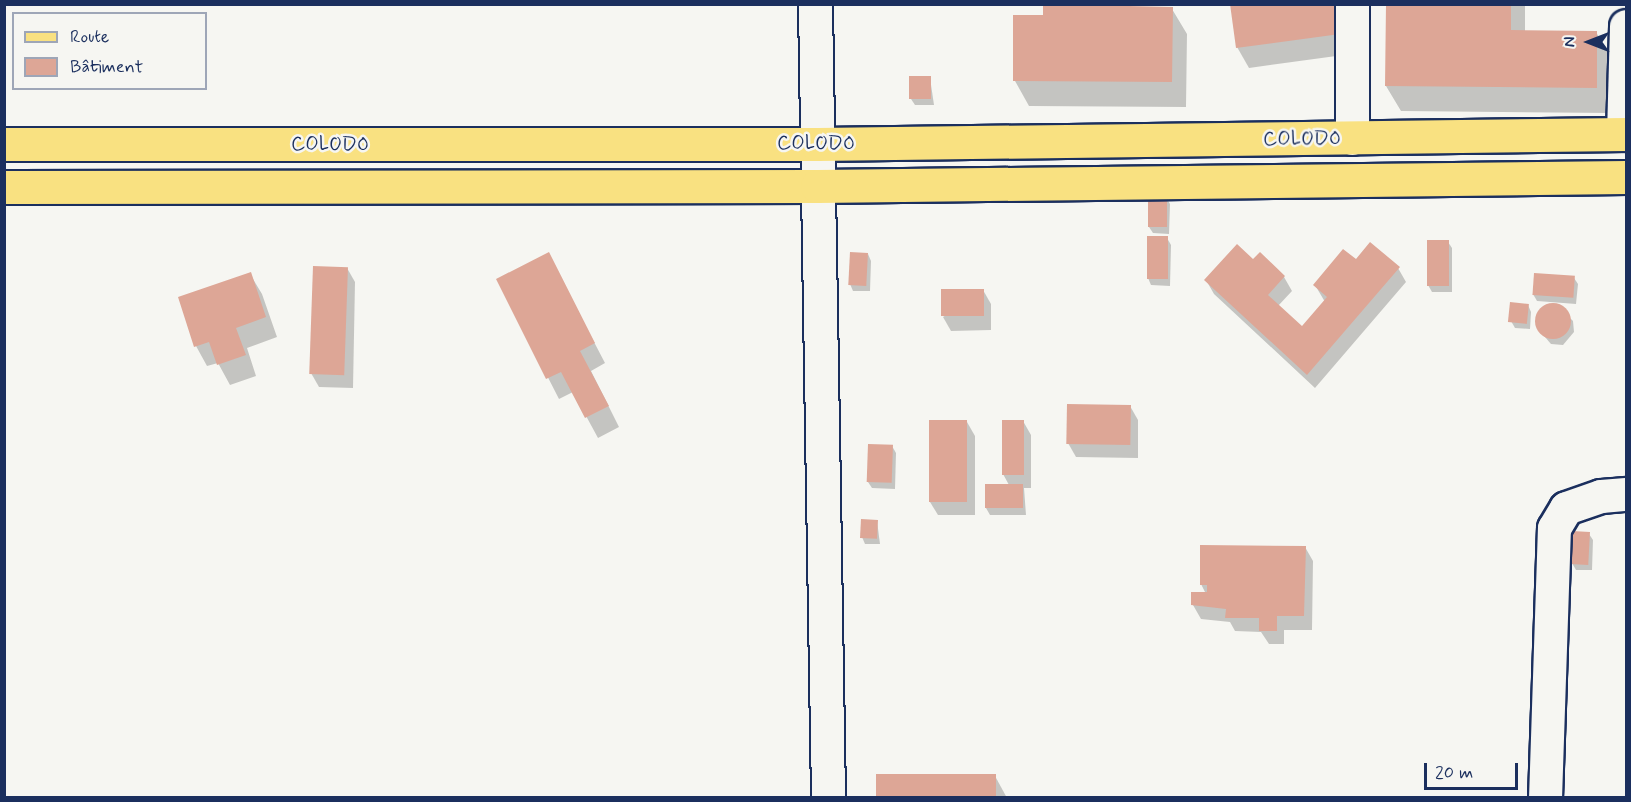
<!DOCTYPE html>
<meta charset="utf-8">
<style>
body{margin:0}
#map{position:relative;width:1631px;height:802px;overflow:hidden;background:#f6f6f2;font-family:Mynerve,sans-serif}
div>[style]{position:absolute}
.shadow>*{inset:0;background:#0003}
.building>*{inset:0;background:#dda696;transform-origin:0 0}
.round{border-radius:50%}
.roads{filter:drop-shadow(2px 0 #1b2f5e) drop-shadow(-2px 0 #1b2f5e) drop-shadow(0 2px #1b2f5e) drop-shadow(0 -2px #1b2f5e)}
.street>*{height:33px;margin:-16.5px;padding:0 16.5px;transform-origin:16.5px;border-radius:16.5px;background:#f6f6f2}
.primary>*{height:33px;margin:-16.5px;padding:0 16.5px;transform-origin:16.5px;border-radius:16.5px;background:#f9e181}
span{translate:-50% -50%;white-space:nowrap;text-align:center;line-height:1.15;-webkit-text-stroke:5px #f6f6f2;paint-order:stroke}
.street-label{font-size:20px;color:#1b2f5e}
.frame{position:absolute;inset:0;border:6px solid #1b2f5e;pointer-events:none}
.legend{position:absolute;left:12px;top:12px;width:195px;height:78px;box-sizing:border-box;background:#f6f6f2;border:2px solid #9ea6b7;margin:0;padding:8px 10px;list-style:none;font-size:18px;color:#1b2f5e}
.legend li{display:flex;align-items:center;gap:12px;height:30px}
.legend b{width:30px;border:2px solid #9ea6b7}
.north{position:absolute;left:1559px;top:12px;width:60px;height:60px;-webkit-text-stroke:4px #f6f6f2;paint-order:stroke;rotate:270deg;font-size:16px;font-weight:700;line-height:24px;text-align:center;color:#1b2f5e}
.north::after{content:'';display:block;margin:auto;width:21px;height:27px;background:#1b2f5e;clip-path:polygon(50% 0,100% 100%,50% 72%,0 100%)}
.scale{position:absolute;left:1424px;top:763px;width:94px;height:27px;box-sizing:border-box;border:3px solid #1b2f5e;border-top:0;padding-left:8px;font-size:18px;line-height:21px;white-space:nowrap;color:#1b2f5e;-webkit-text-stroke:4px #f6f6f2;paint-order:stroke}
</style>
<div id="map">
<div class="shadow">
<div style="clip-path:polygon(1045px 4px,1172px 9px,1187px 34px,1186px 107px,1029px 106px,1015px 81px,1045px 16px)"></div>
<div style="clip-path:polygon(1342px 4px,1351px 54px,1249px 68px,1237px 47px)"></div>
<div style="clip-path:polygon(1387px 4px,1525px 4px,1525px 32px,1596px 32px,1611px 58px,1610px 113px,1401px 111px,1386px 86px)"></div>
<div style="clip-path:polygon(930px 78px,934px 105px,915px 105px,911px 99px)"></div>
<div style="clip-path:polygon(1166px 197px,1170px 204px,1169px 234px,1153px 233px,1149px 227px)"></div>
<div style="clip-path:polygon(1167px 238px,1171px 245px,1170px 286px,1151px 285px,1148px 278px)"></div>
<div style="clip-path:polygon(1448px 242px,1452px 248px,1452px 292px,1432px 292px,1428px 285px)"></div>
<div style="clip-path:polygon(548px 254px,605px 363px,591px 371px,619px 427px,598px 438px,573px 392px,559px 399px,498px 280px)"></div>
<div style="clip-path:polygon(868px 254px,871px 261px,870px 291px,853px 291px,850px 284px)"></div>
<div style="clip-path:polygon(1253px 262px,1284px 277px,1292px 291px,1278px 306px,1302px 328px,1325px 302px,1315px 285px,1356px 262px,1398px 268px,1406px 282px,1315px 388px,1214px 294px,1206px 280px)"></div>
<div style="clip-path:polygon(347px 268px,355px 282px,353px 388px,319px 387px,311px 373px)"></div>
<div style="clip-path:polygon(250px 274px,262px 294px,277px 337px,247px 348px,256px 376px,230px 385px,218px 363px,207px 366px,196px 346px)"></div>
<div style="clip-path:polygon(1574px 278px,1578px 284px,1576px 304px,1537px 301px,1533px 294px)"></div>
<div style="clip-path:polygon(983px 290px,991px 304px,991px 330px,951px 331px,943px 317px)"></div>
<div style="clip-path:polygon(1556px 304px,1573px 321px,1574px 332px,1563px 345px,1551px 344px,1538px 329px,1537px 318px,1546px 306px)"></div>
<div style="clip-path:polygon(1528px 305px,1531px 312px,1530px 329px,1515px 328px,1511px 321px)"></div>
<div style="clip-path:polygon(1130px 406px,1138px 420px,1138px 458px,1076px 457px,1068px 443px)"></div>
<div style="clip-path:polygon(1023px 421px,1031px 435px,1031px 488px,1024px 488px,1026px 515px,990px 515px,986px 508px,1009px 485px,1003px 474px)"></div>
<div style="clip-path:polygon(967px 422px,975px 436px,975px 515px,938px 515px,930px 502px)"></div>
<div style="clip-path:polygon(892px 446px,896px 453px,895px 489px,872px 488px,868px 482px)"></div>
<div style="clip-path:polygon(877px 521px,880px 544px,865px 544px,862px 537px)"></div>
<div style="clip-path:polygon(1589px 534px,1593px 540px,1592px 570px,1576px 570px,1572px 563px)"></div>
<div style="clip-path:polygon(1305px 547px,1313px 561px,1312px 630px,1284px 630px,1284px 644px,1269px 644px,1261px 632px,1235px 631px,1230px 622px,1201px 619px,1193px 605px,1206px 594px,1201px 584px)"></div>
<div style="clip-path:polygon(995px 776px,1007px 798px,878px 798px)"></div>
</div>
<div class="building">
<div style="clip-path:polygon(1043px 4px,1173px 7px,1172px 82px,1013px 81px,1013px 15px,1043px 15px)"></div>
<div style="clip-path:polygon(1230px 4px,1337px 4px,1340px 34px,1236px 48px)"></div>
<div style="clip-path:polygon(1386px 4px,1511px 4px,1511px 30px,1597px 31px,1597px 88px,1385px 86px)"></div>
<div style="left:909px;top:76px;width:22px;height:23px"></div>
<div style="left:1148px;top:196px;width:19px;height:31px"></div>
<div style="left:1147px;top:236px;width:21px;height:43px"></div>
<div style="left:1427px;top:240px;width:22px;height:46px"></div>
<div style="clip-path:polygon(1370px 242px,1400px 267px,1307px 375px,1204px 280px,1237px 244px,1253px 259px,1260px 252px,1285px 276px,1268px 295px,1302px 326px,1327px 297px,1313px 285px,1343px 249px,1356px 259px)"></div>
<div style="clip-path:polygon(549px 252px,595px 343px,580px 351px,609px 406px,585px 418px,561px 372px,546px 379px,496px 279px)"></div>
<div style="left:850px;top:252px;width:18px;height:33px;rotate:3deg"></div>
<div style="left:313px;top:266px;width:35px;height:108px;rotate:2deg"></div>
<div style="clip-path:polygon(251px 272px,266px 317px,236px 328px,246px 355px,217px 365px,209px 342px,194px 347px,178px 297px)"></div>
<div style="left:1534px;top:273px;width:41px;height:22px;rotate:4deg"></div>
<div style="left:984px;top:289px;width:27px;height:43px;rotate:90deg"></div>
<div style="left:1510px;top:302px;width:19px;height:20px;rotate:6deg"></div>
<div class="round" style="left:1535px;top:303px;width:36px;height:36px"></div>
<div style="left:1067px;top:404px;width:64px;height:40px;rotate:1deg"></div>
<div style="left:929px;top:420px;width:38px;height:82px"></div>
<div style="left:1002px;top:420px;width:22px;height:55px"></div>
<div style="left:868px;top:444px;width:25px;height:38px;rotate:2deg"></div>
<div style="left:985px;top:484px;width:38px;height:24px"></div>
<div style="left:861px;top:519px;width:17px;height:19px;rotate:3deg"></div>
<div style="left:1572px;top:531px;width:18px;height:33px;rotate:3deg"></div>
<div style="clip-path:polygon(1200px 545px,1306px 546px,1304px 616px,1277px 616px,1277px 631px,1259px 631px,1259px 618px,1225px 618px,1226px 609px,1191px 605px,1191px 592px,1207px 592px,1207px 585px,1200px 585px)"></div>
<div style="left:996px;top:774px;width:24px;height:120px;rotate:90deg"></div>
</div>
<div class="roads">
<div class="street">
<div style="left:815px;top:4px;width:794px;rotate:89.06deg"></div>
<div style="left:1352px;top:4px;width:134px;rotate:90deg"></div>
<div style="left:1623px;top:134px;width:108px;rotate:-88.4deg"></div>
<div style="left:1545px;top:798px;width:270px;rotate:-88.1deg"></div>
<div style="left:1554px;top:528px;width:23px;rotate:-59deg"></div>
<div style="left:1566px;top:508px;width:37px;rotate:-19deg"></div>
<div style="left:1601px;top:496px;width:25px;rotate:-5deg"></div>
</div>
<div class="primary">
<div style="left:4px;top:144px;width:813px"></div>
<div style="left:817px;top:144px;width:809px;rotate:-0.71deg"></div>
<div style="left:4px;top:187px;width:813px;rotate:-0.07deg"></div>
<div style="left:817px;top:186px;width:809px;rotate:-0.64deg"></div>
</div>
</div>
<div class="street-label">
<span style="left:1302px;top:139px;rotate:-1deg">COLODO</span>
<span style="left:816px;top:143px">COLODO</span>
<span style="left:330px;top:144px">COLODO</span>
</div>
<div class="frame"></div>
<ul class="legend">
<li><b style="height:8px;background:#f9e181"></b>Route</li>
<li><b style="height:16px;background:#dda696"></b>Bâtiment</li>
</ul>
<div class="north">N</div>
<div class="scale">20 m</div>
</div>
